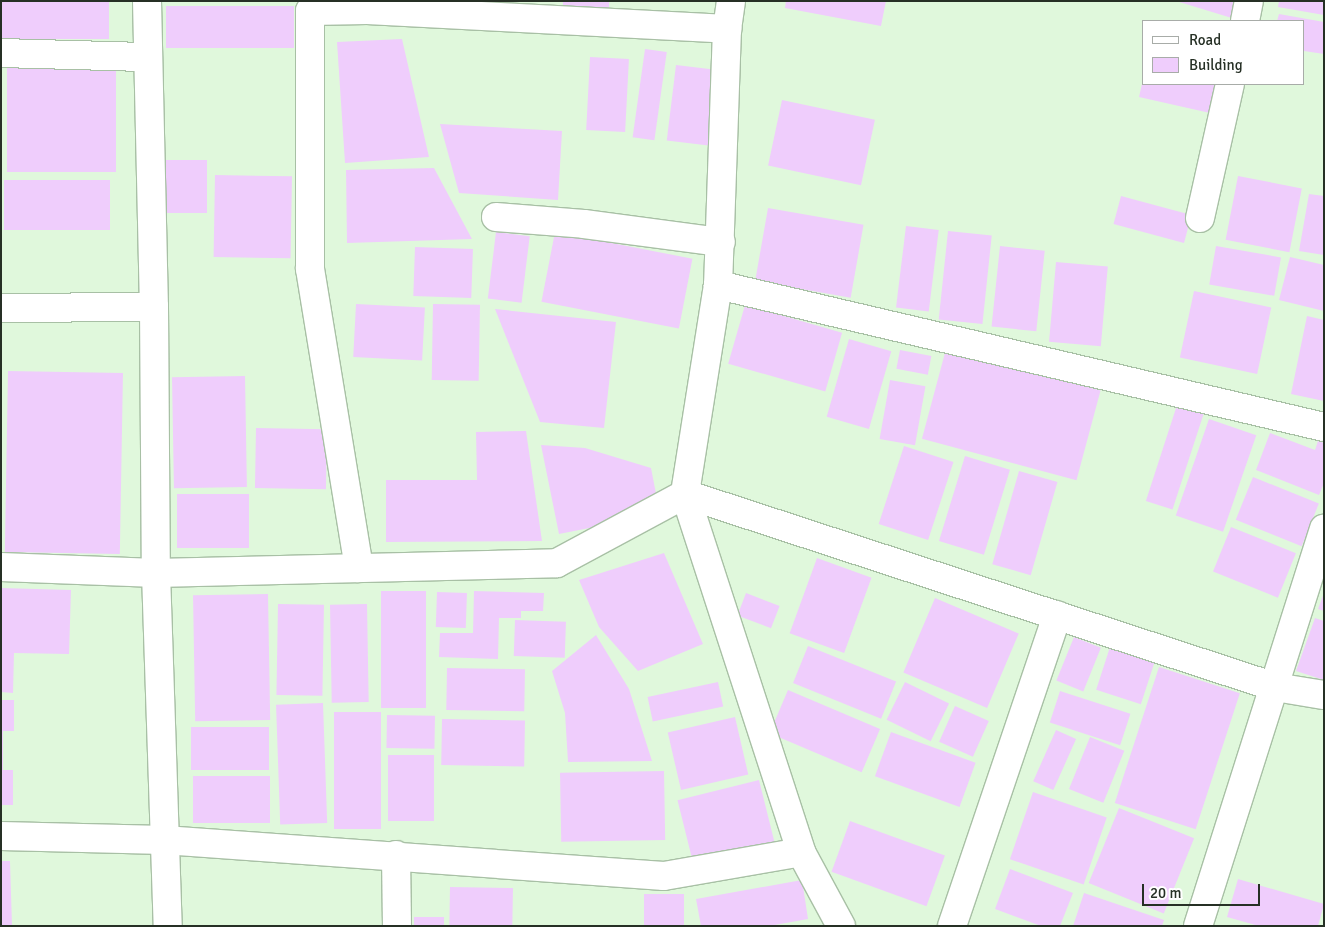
<!DOCTYPE html>
<style>
body{margin:0}
#map{position:relative;width:1325px;height:927px;overflow:hidden;background:#e0f8dc;font-family:Signika,sans-serif}
div>[style]{position:absolute}
.building>*{inset:0;background:#efcdfc;transform-origin:0 0}
.roads{filter:drop-shadow(1px 0 #a8c0a5) drop-shadow(-1px 0 #a8c0a5) drop-shadow(0 1px #a8c0a5) drop-shadow(0 -1px #a8c0a5)}
.minor>*{height:28px;margin:-14px;padding:0 14px;transform-origin:14px;border-radius:14px;background:#fff}
span{translate:-50% -50%;white-space:nowrap;text-align:center;line-height:1.15;-webkit-text-stroke:4px #fff;paint-order:stroke}
.frame{position:absolute;inset:0;border:2px solid #263025;pointer-events:none}
.legend{position:absolute;left:1142px;top:20px;width:162px;height:65px;box-sizing:border-box;background:#fff;border:1px solid #a8aca8;margin:0;padding:6px 9px;list-style:none;font-size:15px;color:#263025}
.legend li{display:flex;align-items:center;gap:10px;height:25px}
.legend b{width:25px;border:1px solid #a8aca8}
.scale{position:absolute;left:1142px;top:884px;width:118px;height:22px;box-sizing:border-box;border:2px solid #263025;border-top:0;padding-left:6px;font-size:15px;line-height:18px;white-space:nowrap;color:#263025;-webkit-text-stroke:4px #fff;paint-order:stroke}
</style>
<div id="map">
<div class="building">
<div style="left:1px;top:1px;width:108px;height:38px"></div>
<div style="left:563px;top:1px;width:46px;height:17px"></div>
<div style="clip-path:polygon(786px 1px,886px 1px,881px 26px,785px 8px)"></div>
<div style="clip-path:polygon(1176px 1px,1241px 1px,1235px 19px)"></div>
<div style="clip-path:polygon(1279px 1px,1324px 1px,1324px 15px,1278px 7px)"></div>
<div style="left:166px;top:6px;width:128px;height:42px"></div>
<div style="clip-path:polygon(1279px 14px,1324px 22px,1324px 54px,1304px 51px,1304px 21px,1277px 21px)"></div>
<div style="clip-path:polygon(402px 39px,429px 157px,345px 163px,337px 42px)"></div>
<div style="left:645px;top:49px;width:22px;height:89px;rotate:8deg"></div>
<div style="left:590px;top:57px;width:39px;height:73px;rotate:3deg"></div>
<div style="left:676px;top:65px;width:42px;height:76px;rotate:7deg"></div>
<div style="left:7px;top:68px;width:109px;height:104px"></div>
<div style="clip-path:polygon(1142px 84px,1217px 84px,1210px 113px,1139px 97px)"></div>
<div style="left:782px;top:100px;width:95px;height:67px;rotate:12deg"></div>
<div style="clip-path:polygon(440px 124px,562px 131px,558px 200px,459px 193px)"></div>
<div style="left:165px;top:160px;width:42px;height:53px"></div>
<div style="clip-path:polygon(434px 168px,472px 239px,347px 243px,346px 170px)"></div>
<div style="left:215px;top:175px;width:77px;height:82px;rotate:1deg"></div>
<div style="left:1238px;top:176px;width:65px;height:65px;rotate:11deg"></div>
<div style="left:4px;top:180px;width:106px;height:50px"></div>
<div style="clip-path:polygon(1309px 194px,1324px 196px,1324px 255px,1299px 251px)"></div>
<div style="left:1121px;top:196px;width:73px;height:29px;rotate:15deg"></div>
<div style="left:768px;top:208px;width:97px;height:74px;rotate:10deg"></div>
<div style="left:906px;top:226px;width:33px;height:82px;rotate:7deg"></div>
<div style="left:948px;top:231px;width:44px;height:89px;rotate:6deg"></div>
<div style="left:496px;top:232px;width:34px;height:67px;rotate:7deg"></div>
<div style="left:555px;top:232px;width:140px;height:71px;rotate:11deg"></div>
<div style="left:1000px;top:246px;width:45px;height:81px;rotate:6deg"></div>
<div style="left:1216px;top:246px;width:66px;height:39px;rotate:10deg"></div>
<div style="left:415px;top:247px;width:58px;height:49px;rotate:2deg"></div>
<div style="clip-path:polygon(1290px 257px,1324px 265px,1324px 311px,1279px 300px)"></div>
<div style="left:1056px;top:262px;width:52px;height:80px;rotate:5deg"></div>
<div style="left:1194px;top:291px;width:79px;height:68px;rotate:12deg"></div>
<div style="left:356px;top:304px;width:69px;height:53px;rotate:3deg"></div>
<div style="left:433px;top:304px;width:47px;height:76px;rotate:1deg"></div>
<div style="left:745px;top:305px;width:101px;height:61px;rotate:16deg"></div>
<div style="clip-path:polygon(495px 309px,616px 322px,604px 428px,540px 422px)"></div>
<div style="clip-path:polygon(1307px 316px,1324px 320px,1324px 401px,1291px 394px)"></div>
<div style="left:849px;top:339px;width:44px;height:81px;rotate:16deg"></div>
<div style="left:946px;top:349px;width:160px;height:93px;rotate:15deg"></div>
<div style="left:900px;top:350px;width:32px;height:19px;rotate:11deg"></div>
<div style="left:8px;top:371px;width:115px;height:181px;rotate:1deg"></div>
<div style="left:245px;top:376px;width:111px;height:73px;rotate:89deg"></div>
<div style="left:890px;top:380px;width:36px;height:60px;rotate:10deg"></div>
<div style="left:1178px;top:402px;width:28px;height:104px;rotate:18deg"></div>
<div style="left:1209px;top:419px;width:50px;height:102px;rotate:19deg"></div>
<div style="left:256px;top:428px;width:71px;height:60px;rotate:1deg"></div>
<div style="clip-path:polygon(526px 431px,542px 541px,386px 542px,386px 480px,477px 480px,476px 432px)"></div>
<div style="clip-path:polygon(1270px 433px,1315px 450px,1318px 441px,1324px 443px,1324px 483px,1319px 495px,1256px 470px)"></div>
<div style="clip-path:polygon(541px 445px,585px 448px,651px 468px,660px 514px,559px 534px)"></div>
<div style="left:904px;top:446px;width:52px;height:82px;rotate:18deg"></div>
<div style="left:965px;top:456px;width:47px;height:89px;rotate:17deg"></div>
<div style="left:1019px;top:471px;width:40px;height:97px;rotate:16deg"></div>
<div style="left:1253px;top:477px;width:71px;height:46px;rotate:22deg"></div>
<div style="left:249px;top:494px;width:54px;height:72px;rotate:90deg"></div>
<div style="left:1231px;top:527px;width:70px;height:48px;rotate:22deg"></div>
<div style="clip-path:polygon(664px 553px,703px 644px,638px 671px,599px 627px,579px 580px)"></div>
<div style="left:817px;top:558px;width:58px;height:80px;rotate:20deg"></div>
<div style="clip-path:polygon(1px 588px,71px 590px,69px 654px,14px 653px,13px 693px,1px 692px)"></div>
<div style="left:381px;top:591px;width:45px;height:117px"></div>
<div style="clip-path:polygon(474px 591px,544px 593px,543px 611px,521px 611px,521px 618px,499px 618px,498px 659px,439px 657px,440px 633px,473px 633px)"></div>
<div style="left:437px;top:592px;width:30px;height:35px;rotate:2deg"></div>
<div style="left:746px;top:593px;width:36px;height:24px;rotate:21deg"></div>
<div style="clip-path:polygon(1324px 593px,1324px 611px,1318px 609px)"></div>
<div style="left:268px;top:594px;width:126px;height:75px;rotate:89deg"></div>
<div style="left:935px;top:598px;width:91px;height:81px;rotate:23deg"></div>
<div style="left:278px;top:604px;width:46px;height:91px;rotate:1deg"></div>
<div style="left:367px;top:604px;width:98px;height:37px;rotate:89deg"></div>
<div style="clip-path:polygon(1315px 618px,1324px 621px,1324px 680px,1296px 671px)"></div>
<div style="left:515px;top:620px;width:51px;height:36px;rotate:2deg"></div>
<div style="clip-path:polygon(596px 635px,629px 689px,652px 761px,568px 762px,565px 713px,552px 671px)"></div>
<div style="left:1074px;top:637px;width:29px;height:47px;rotate:22deg"></div>
<div style="left:1111px;top:644px;width:47px;height:48px;rotate:18deg"></div>
<div style="left:808px;top:646px;width:95px;height:40px;rotate:22deg"></div>
<div style="left:1159px;top:667px;width:85px;height:143px;rotate:18deg"></div>
<div style="left:447px;top:668px;width:78px;height:42px;rotate:1deg"></div>
<div style="left:718px;top:682px;width:25px;height:72px;rotate:78deg"></div>
<div style="left:905px;top:682px;width:49px;height:42px;rotate:26deg"></div>
<div style="left:788px;top:690px;width:100px;height:47px;rotate:23deg"></div>
<div style="left:1060px;top:691px;width:74px;height:33px;rotate:18deg"></div>
<div style="clip-path:polygon(1px 700px,14px 700px,14px 731px,3px 731px,3px 770px,13px 770px,13px 805px,1px 805px)"></div>
<div style="left:323px;top:703px;width:120px;height:47px;rotate:88deg"></div>
<div style="left:955px;top:706px;width:37px;height:39px;rotate:24deg"></div>
<div style="left:334px;top:712px;width:47px;height:117px"></div>
<div style="left:387px;top:715px;width:48px;height:33px;rotate:1deg"></div>
<div style="left:735px;top:717px;width:59px;height:69px;rotate:77deg"></div>
<div style="left:442px;top:719px;width:83px;height:46px;rotate:1deg"></div>
<div style="left:269px;top:727px;width:43px;height:78px;rotate:90deg"></div>
<div style="left:1056px;top:730px;width:22px;height:56px;rotate:24deg"></div>
<div style="left:891px;top:732px;width:90px;height:47px;rotate:20deg"></div>
<div style="left:1090px;top:737px;width:37px;height:56px;rotate:22deg"></div>
<div style="left:388px;top:755px;width:46px;height:66px"></div>
<div style="left:664px;top:771px;width:69px;height:104px;rotate:89deg"></div>
<div style="left:270px;top:776px;width:47px;height:77px;rotate:90deg"></div>
<div style="left:759px;top:780px;width:67px;height:84px;rotate:76deg"></div>
<div style="left:1033px;top:792px;width:78px;height:71px;rotate:19deg"></div>
<div style="left:1119px;top:808px;width:81px;height:81px;rotate:22deg"></div>
<div style="left:850px;top:821px;width:101px;height:54px;rotate:20deg"></div>
<div style="clip-path:polygon(1px 861px,10px 861px,12px 926px,1px 926px)"></div>
<div style="clip-path:polygon(1010px 869px,1073px 893px,1060px 926px,1041px 926px,995px 909px)"></div>
<div style="clip-path:polygon(1238px 879px,1324px 904px,1318px 926px,1259px 926px,1227px 917px)"></div>
<div style="clip-path:polygon(802px 880px,808px 919px,769px 926px,701px 926px,696px 899px)"></div>
<div style="left:450px;top:887px;width:63px;height:39px;rotate:1deg"></div>
<div style="clip-path:polygon(1084px 893px,1164px 920px,1162px 926px,1073px 926px)"></div>
<div style="left:644px;top:894px;width:40px;height:32px"></div>
<div style="left:414px;top:917px;width:30px;height:9px"></div>
</div>
<div class="roads">
<div class="minor">
<div style="left:147px;top:1px;width:306px;rotate:88.7deg"></div>
<div style="left:154px;top:307px;width:266px;rotate:89.6deg"></div>
<div style="left:156px;top:573px;width:353px;rotate:88.1deg"></div>
<div style="left:731px;top:1px;width:28px;rotate:98deg"></div>
<div style="left:727px;top:29px;width:256px;rotate:92deg"></div>
<div style="left:718px;top:285px;width:212px;rotate:99deg"></div>
<div style="left:685px;top:494px;width:376px;rotate:72deg"></div>
<div style="left:801px;top:852px;width:84px;rotate:61.6deg"></div>
<div style="left:1245px;top:21px;width:20px;rotate:-79deg"></div>
<div style="left:1px;top:53px;width:147px;rotate:1.6deg"></div>
<div style="left:496px;top:217px;width:88px;rotate:4.5deg"></div>
<div style="left:584px;top:224px;width:138px;rotate:7.5deg"></div>
<div style="left:1200px;top:218px;width:137px;rotate:-77.4deg"></div>
<div style="left:718px;top:285px;width:622px;rotate:13.19deg"></div>
<div style="left:1px;top:308px;width:153px;rotate:-0.4deg"></div>
<div style="left:1px;top:567px;width:155px;rotate:2.2deg"></div>
<div style="left:156px;top:573px;width:401px;rotate:-1.4deg"></div>
<div style="left:557px;top:563px;width:145px;rotate:-28.3deg"></div>
<div style="left:685px;top:494px;width:621px;rotate:18.11deg"></div>
<div style="left:1275px;top:687px;width:50px;rotate:9.3deg"></div>
<div style="left:359px;top:568px;width:303px;rotate:-99.3deg"></div>
<div style="left:310px;top:269px;width:258px;rotate:-90deg"></div>
<div style="left:310px;top:11px;width:57px;rotate:-1deg"></div>
<div style="left:367px;top:10px;width:361px;rotate:3deg"></div>
<div style="left:1px;top:836px;width:163px;rotate:1.4deg"></div>
<div style="left:164px;top:840px;width:501px;rotate:4.12deg"></div>
<div style="left:664px;top:876px;width:139px;rotate:-9.9deg"></div>
<div style="left:396px;top:855px;width:71px;rotate:89.2deg"></div>
<div style="left:952px;top:926px;width:328px;rotate:-71.3deg"></div>
<div style="left:1198px;top:926px;width:417px;rotate:-72.4deg"></div>
</div>
</div>
<div class="frame"></div>
<ul class="legend">
<li><b style="height:6px;background:#fff"></b>Road</li>
<li><b style="height:14px;background:#efcdfc"></b>Building</li>
</ul>
<div class="scale">20 m</div>
</div>
